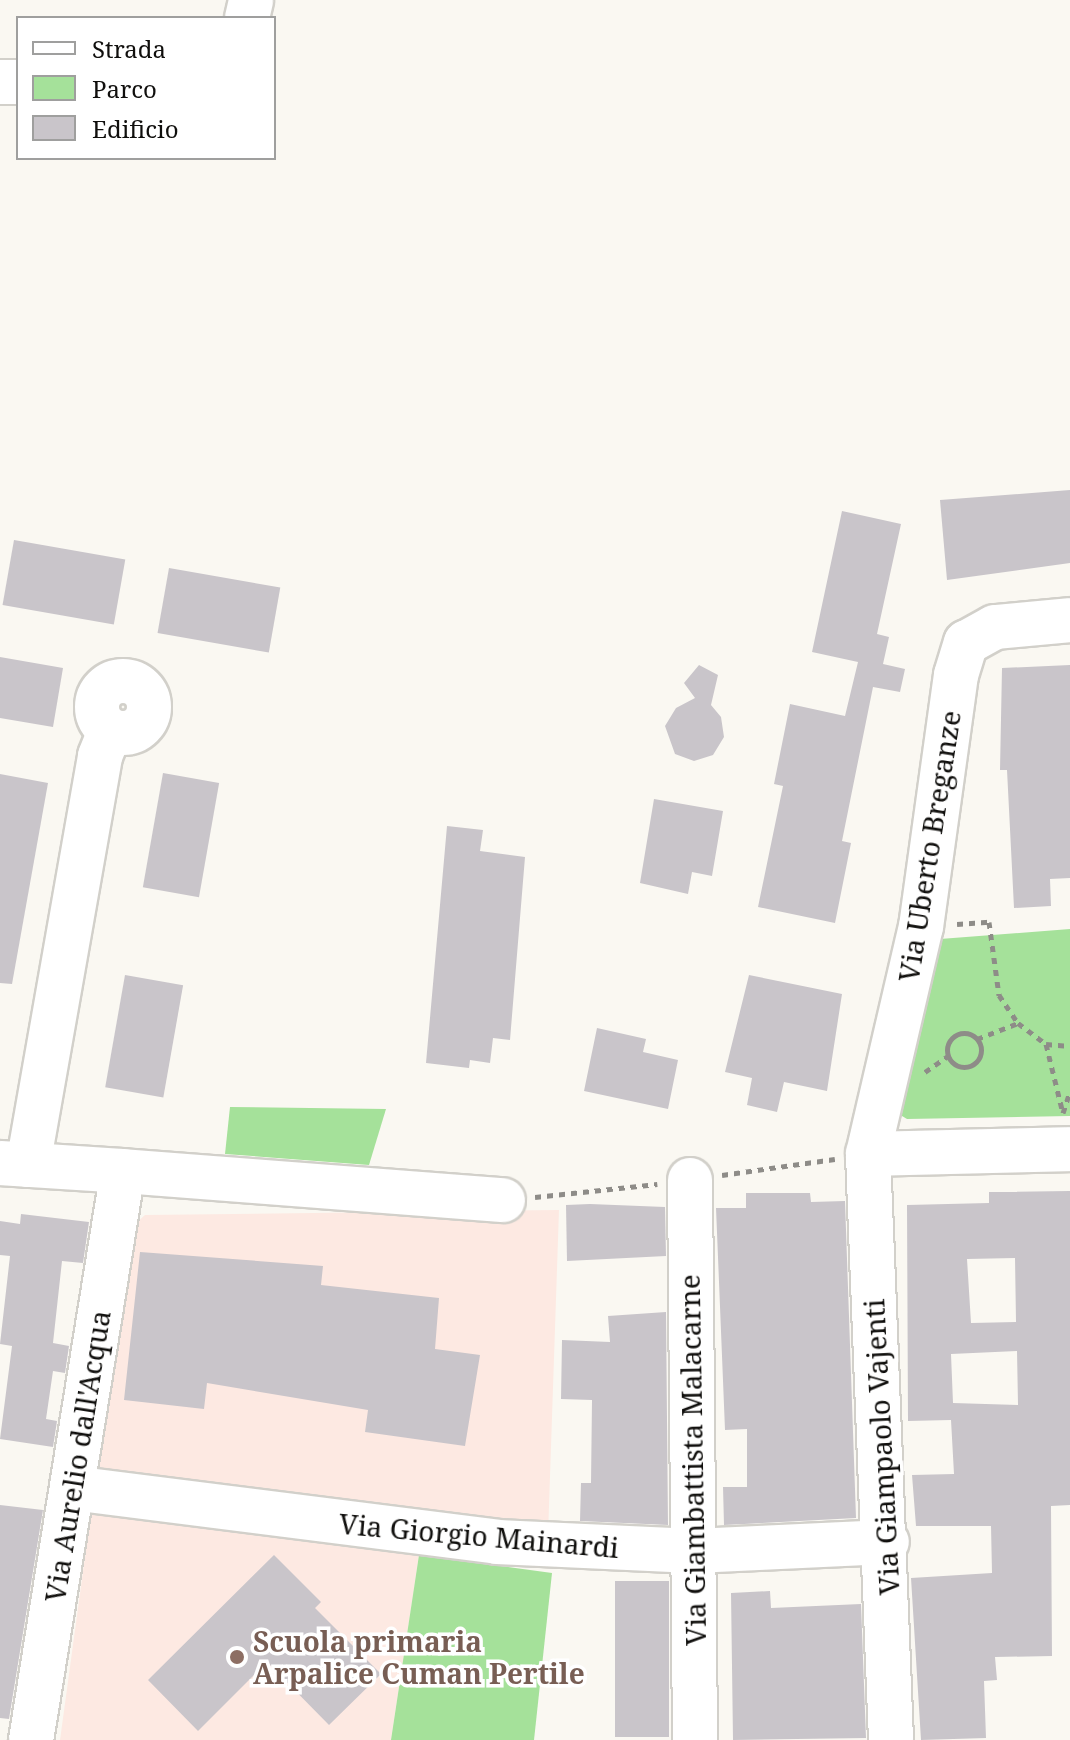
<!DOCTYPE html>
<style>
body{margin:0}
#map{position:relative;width:1070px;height:1740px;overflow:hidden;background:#faf8f2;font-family:"Noto Serif",serif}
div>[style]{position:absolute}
.education>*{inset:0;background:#fde9e2}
.green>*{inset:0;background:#a5e19a}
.building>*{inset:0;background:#c9c5ca;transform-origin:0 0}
.path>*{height:5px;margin-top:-2.5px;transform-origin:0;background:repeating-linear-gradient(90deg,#8e8c88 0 6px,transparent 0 12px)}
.path>.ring{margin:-2.5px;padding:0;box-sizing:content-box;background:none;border:5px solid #8e8c88;border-radius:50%}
.roads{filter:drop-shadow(2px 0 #d2d0ca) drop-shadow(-2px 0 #d2d0ca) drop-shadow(0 2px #d2d0ca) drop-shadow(0 -2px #d2d0ca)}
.minor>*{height:44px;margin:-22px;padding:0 22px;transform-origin:22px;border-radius:22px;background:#fff}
.minor>.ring{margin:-22px;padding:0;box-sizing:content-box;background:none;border:44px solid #fff;border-radius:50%}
.dots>*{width:22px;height:22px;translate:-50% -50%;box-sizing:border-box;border:4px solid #fff;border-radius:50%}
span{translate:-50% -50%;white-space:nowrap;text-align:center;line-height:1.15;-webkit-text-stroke:7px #fff;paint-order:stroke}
.street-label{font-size:28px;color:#100f0d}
.education-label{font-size:28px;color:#785e54;font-weight:700}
.left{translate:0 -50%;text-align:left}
.legend{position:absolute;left:16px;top:16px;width:260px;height:144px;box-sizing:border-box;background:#fff;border:2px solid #9f9f9e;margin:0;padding:10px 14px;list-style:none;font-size:24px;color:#100f0d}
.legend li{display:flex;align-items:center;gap:16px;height:40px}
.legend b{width:40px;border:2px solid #9f9f9e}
</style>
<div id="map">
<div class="education">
<div style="clip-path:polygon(559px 1210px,548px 1536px,97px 1476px,87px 1467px,115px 1242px,145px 1215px)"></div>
<div style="clip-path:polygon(91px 1513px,419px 1555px,391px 1740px,60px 1740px)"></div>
</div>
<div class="green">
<div style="clip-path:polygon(1070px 929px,1070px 1116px,907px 1119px,897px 1113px,940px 939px)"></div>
<div style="clip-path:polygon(230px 1107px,386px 1109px,369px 1165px,225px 1154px)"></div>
<div style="clip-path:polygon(419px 1555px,552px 1573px,534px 1740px,391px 1740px)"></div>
</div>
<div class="building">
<div style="clip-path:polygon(1070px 490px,1070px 563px,947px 580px,940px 500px)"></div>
<div style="clip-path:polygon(842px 511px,901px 524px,877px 634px,889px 637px,883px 664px,905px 669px,900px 692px,873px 687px,842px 841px,851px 843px,835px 923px,758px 907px,783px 786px,774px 784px,790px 704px,845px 716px,858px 662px,812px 652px)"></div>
<div style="left:14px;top:540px;width:113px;height:66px;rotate:10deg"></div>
<div style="left:169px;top:568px;width:113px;height:66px;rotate:10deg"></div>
<div style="clip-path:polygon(0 657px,63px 668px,53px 727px,0 718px)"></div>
<div style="clip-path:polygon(699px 665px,718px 675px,711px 705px,721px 717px,724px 737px,713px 755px,694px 761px,675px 754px,665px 726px,676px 708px,695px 698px,684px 683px)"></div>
<div style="clip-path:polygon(1070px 665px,1070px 878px,1050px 879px,1051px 906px,1014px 908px,1007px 770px,1000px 770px,1002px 668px)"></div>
<div style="left:163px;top:773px;width:57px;height:116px;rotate:10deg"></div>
<div style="clip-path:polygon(0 774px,48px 783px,12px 984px,0 983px)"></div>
<div style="clip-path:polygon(654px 799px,723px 811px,712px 876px,692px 872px,688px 894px,640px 883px)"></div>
<div style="clip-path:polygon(447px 826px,483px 830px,480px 851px,525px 857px,510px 1040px,493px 1038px,490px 1063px,470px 1060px,469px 1068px,426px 1063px)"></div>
<div style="left:125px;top:975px;width:59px;height:114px;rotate:10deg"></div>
<div style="clip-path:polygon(749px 975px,842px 994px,827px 1091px,784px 1082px,777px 1112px,747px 1105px,752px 1078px,725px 1072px)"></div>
<div style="clip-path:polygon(597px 1028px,646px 1039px,643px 1052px,678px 1060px,668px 1109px,584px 1091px)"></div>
<div style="clip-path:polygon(evenodd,1070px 1191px,1070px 1505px,1051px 1506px,1052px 1656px,995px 1657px,997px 1680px,984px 1681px,986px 1738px,921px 1740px,911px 1578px,992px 1573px,991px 1526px,916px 1526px,912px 1475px,954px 1474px,951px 1420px,908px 1421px,907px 1205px,989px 1203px,989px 1192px,1070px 1191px,1015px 1258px,1016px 1322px,971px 1323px,967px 1259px,1015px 1258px,1070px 1191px,1017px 1351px,1018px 1405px,953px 1403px,951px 1354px,1017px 1351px)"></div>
<div style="clip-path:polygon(746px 1193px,810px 1193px,811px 1202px,845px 1201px,856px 1518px,724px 1525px,723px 1487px,747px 1487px,747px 1429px,725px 1430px,716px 1208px,746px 1208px)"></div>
<div style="clip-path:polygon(590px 1204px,665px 1207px,666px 1256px,567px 1261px,566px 1205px)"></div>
<div style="clip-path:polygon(21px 1214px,89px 1222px,83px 1263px,62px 1261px,53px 1343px,69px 1346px,65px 1373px,53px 1371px,46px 1419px,57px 1421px,53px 1447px,0 1439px,12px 1346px,0 1344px,10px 1256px,0 1255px,0 1221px,20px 1224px)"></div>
<div style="clip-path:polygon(140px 1252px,323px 1266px,321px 1285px,439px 1298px,435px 1349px,480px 1355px,465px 1446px,365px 1432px,368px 1410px,207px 1383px,204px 1409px,124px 1400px)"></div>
<div style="clip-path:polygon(666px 1312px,668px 1525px,580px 1521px,581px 1483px,591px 1483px,592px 1400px,561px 1399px,562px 1340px,610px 1342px,608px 1316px)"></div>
<div style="clip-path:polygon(0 1505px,43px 1510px,9px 1719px,0 1718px)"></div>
<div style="clip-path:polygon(274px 1555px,321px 1602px,315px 1608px,381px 1674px,329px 1725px,267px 1662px,198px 1731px,148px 1680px)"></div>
<div style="left:669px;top:1581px;width:156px;height:54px;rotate:90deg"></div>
<div style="clip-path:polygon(770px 1591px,771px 1608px,861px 1604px,866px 1738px,733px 1740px,731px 1593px)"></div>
</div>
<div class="path">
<div style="left:957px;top:924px;width:32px;rotate:-4deg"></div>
<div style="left:989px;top:922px;width:74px;rotate:82.2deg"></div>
<div style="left:999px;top:995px;width:34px;rotate:56deg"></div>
<div style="left:1018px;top:1023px;width:35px;rotate:37deg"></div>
<div style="left:1046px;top:1044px;width:24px;rotate:5deg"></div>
<div class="ring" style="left:947px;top:1033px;width:29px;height:29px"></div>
<div style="left:977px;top:1039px;width:44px;rotate:-21.3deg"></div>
<div style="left:1046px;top:1044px;width:67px;rotate:76.2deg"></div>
<div style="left:925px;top:1072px;width:28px;rotate:-35deg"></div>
<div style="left:1063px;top:1113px;width:22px;rotate:-72deg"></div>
<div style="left:722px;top:1175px;width:114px;rotate:-8.1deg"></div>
<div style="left:535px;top:1197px;width:123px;rotate:-6.1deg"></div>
</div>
<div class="roads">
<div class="minor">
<div style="left:247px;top:18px;width:18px;rotate:-77deg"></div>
<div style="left:0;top:82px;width:18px"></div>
<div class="ring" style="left:97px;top:681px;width:8px;height:8px"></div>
<div style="left:868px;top:1154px;width:202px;rotate:-1.4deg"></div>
<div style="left:0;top:1163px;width:123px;rotate:3.7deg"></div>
<div style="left:28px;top:1165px;width:415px;rotate:-80deg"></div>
<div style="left:100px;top:756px;width:27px;rotate:-68deg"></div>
<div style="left:690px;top:1180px;width:560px;rotate:89.49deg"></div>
<div style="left:72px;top:1488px;width:428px;rotate:7.2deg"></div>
<div style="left:497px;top:1542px;width:197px;rotate:2.6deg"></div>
<div style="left:694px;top:1551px;width:193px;rotate:-2.7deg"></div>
<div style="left:31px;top:1740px;width:576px;rotate:-80.82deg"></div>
<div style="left:123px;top:1171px;width:381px;rotate:4.4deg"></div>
<div style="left:891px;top:1740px;width:586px;rotate:-92.25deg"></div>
<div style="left:868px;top:1154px;width:233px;rotate:-76.9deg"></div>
<div style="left:921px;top:927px;width:254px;rotate:-82.1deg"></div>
<div style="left:956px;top:675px;width:34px;rotate:-73deg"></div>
<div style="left:966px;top:643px;width:33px;rotate:-29deg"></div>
<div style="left:995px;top:627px;width:75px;rotate:-5.3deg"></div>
</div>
</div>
<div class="dots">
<div style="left:237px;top:1657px;background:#8d6e63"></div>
</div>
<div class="street-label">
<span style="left:929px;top:846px;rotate:-81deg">Via Uberto Breganze</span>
<span style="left:881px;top:1447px;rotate:-93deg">Via Giampaolo Vajenti</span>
<span style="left:77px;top:1456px;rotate:-81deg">Via Aurelio dall'Acqua</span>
<span style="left:692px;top:1460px;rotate:-91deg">Via Giambattista Malacarne</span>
<span style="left:479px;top:1535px;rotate:5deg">Via Giorgio Mainardi</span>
</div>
<div class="education-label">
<span class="left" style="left:253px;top:1657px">Scuola primaria<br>Arpalice Cuman Pertile</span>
</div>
<ul class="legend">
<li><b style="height:10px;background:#fff"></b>Strada</li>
<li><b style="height:22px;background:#a5e19a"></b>Parco</li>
<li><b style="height:22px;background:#c9c5ca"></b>Edificio</li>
</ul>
</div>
